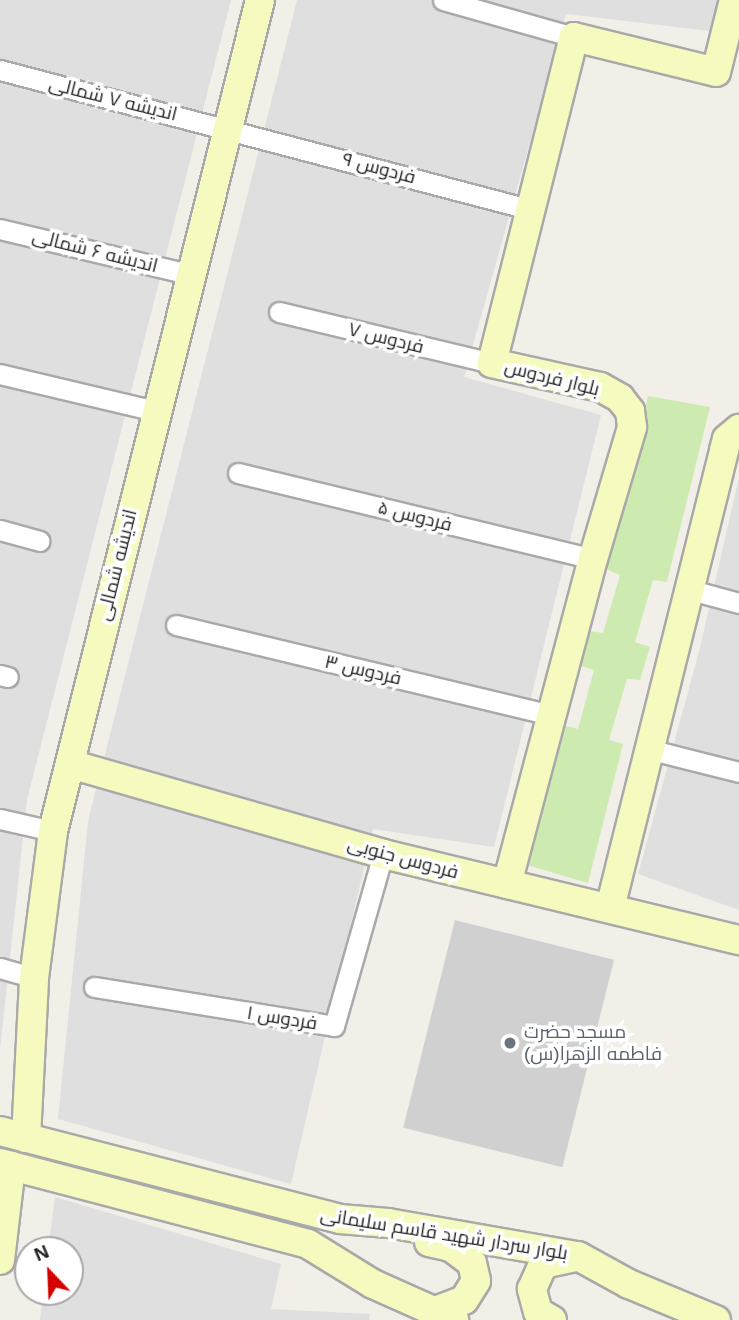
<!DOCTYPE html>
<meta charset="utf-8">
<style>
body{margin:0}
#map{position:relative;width:739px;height:1320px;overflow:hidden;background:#f2efe9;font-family:Arial,Cairo,sans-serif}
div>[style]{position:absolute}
.residential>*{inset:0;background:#e0dfdf}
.religious>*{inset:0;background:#d0d0d0;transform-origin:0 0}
.grass>*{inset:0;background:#cdebb0}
.roads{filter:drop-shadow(2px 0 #a9a9a9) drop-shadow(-2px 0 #a9a9a9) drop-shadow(0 2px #a9a9a9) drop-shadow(0 -2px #a9a9a9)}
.street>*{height:19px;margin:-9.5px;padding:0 9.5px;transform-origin:9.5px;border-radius:9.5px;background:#fff}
.secondary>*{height:28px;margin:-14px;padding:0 14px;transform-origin:14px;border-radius:14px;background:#f7fabf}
.dots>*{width:19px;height:19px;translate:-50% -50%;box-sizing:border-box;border:4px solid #fff;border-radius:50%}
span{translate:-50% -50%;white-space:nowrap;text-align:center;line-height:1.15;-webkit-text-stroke:7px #fff;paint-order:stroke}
.street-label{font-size:19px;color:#222}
.worship-label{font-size:19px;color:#5b616d}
.left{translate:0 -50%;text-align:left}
.north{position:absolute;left:14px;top:1236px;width:70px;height:70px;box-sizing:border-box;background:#fff;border:2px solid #a7a7a7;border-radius:50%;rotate:337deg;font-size:19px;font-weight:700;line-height:28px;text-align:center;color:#222}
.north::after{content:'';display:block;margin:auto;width:24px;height:32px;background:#d40000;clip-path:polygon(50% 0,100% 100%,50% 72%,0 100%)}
</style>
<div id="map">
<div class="residential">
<div style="clip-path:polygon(0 0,231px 0,27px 800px,0 1050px)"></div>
<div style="clip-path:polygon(297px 0,718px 0,710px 31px,566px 14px,464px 377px,601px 415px,494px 847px,373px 829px,291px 1184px,58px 1119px,88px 821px)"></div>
<div style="clip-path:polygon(739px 477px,739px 910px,638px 874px,700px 648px)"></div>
<div style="clip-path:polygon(55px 1197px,281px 1264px,271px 1309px,370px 1314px,369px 1320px,40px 1320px,43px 1292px,70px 1292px,70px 1250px,48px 1250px)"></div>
</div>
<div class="religious">
<div style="left:455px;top:920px;width:164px;height:214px;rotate:14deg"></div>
</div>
<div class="grass">
<div style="clip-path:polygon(648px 396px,710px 407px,667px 582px,653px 580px,635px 642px,650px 647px,640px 680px,627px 679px,609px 740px,623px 744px,588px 883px,527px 865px,563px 725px,578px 729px,594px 670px,581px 666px,589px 631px,603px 633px,620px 575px,606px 569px)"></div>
</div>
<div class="roads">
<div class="street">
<div style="left:443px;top:0;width:136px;rotate:15.8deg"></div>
<div style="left:0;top:70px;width:550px;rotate:14.74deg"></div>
<div style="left:0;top:229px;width:194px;rotate:13.4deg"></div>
<div style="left:279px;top:312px;width:219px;rotate:13.5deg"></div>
<div style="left:0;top:374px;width:159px;rotate:13.4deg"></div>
<div style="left:238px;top:473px;width:365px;rotate:13.6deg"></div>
<div style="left:0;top:530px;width:41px;rotate:15.4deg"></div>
<div style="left:691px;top:590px;width:50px;rotate:15.2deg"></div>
<div style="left:176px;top:625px;width:386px;rotate:13.5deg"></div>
<div style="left:0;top:675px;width:8px;rotate:14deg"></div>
<div style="left:652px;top:750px;width:90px;rotate:14.2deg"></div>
<div style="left:0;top:819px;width:54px;rotate:12.8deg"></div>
<div style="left:0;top:968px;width:35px;rotate:16deg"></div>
<div style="left:94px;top:987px;width:243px;rotate:9.2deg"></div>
<div style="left:334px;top:1026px;width:179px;rotate:-74.1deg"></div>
</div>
<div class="secondary">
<div style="left:70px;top:764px;width:326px;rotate:16deg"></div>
<div style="left:383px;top:854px;width:366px;rotate:13.6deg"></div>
<div style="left:507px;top:884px;width:336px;rotate:-75.2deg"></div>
<div style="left:593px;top:559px;width:138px;rotate:-73.5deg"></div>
<div style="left:632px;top:427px;width:16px;rotate:-97deg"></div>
<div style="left:630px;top:411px;width:16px;rotate:-128deg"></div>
<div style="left:620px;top:398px;width:23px;rotate:-151deg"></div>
<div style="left:600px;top:387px;width:111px;rotate:-167.5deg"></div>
<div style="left:492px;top:363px;width:336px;rotate:-75.9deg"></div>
<div style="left:574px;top:37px;width:146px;rotate:13.8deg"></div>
<div style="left:716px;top:72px;width:74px;rotate:-76deg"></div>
<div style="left:610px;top:908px;width:472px;rotate:-76deg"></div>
<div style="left:724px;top:450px;width:11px;rotate:-75deg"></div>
<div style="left:727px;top:439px;width:16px;rotate:-40deg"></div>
<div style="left:0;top:1131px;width:351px;rotate:14.5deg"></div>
<div style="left:340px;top:1219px;width:48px;rotate:4.8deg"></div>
<div style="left:388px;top:1223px;width:193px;rotate:9.9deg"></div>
<div style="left:578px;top:1256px;width:58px;rotate:28.8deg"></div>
<div style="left:629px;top:1284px;width:94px;rotate:22.5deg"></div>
<div style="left:26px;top:1138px;width:160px;rotate:-87.1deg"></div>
<div style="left:34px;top:978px;width:148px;rotate:-82.6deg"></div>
<div style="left:53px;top:831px;width:856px;rotate:-76.01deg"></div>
<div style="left:0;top:1163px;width:318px;rotate:14.7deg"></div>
<div style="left:308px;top:1244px;width:76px;rotate:31.6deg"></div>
<div style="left:373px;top:1284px;width:89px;rotate:24deg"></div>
<div style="left:429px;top:1242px;width:23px;rotate:13deg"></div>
<div style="left:451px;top:1247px;width:26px;rotate:37deg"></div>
<div style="left:472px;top:1263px;width:18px;rotate:77deg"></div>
<div style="left:476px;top:1281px;width:22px;rotate:122deg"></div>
<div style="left:464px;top:1300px;width:33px;rotate:159deg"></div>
<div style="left:0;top:1260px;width:95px;rotate:-83.3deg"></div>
<div style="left:552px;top:1320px;width:16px;rotate:-150deg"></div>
<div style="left:538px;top:1312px;width:24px;rotate:-105deg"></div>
<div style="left:532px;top:1289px;width:27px;rotate:-66deg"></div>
<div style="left:543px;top:1264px;width:33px;rotate:-12deg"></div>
</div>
</div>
<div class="dots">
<div style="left:510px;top:1043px;background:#6b7280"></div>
</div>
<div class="street-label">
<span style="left:113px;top:99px;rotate:14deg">اندیشه ۷ شمالی</span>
<span style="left:379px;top:168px;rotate:15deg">فردوس ۹</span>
<span style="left:95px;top:251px;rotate:14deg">اندیشه ۶ شمالی</span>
<span style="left:386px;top:338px;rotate:14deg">فردوس ۷</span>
<span style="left:552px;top:378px;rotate:14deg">بلوار فردوس</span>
<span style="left:415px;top:516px;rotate:14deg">فردوس ۵</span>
<span style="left:117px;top:565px;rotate:-76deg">اندیشه شمالی</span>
<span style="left:363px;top:670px;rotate:13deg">فردوس ۳</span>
<span style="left:403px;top:858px;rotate:15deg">فردوس جنوبی</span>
<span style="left:282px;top:1018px;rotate:9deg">فردوس ۱</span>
<span style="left:444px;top:1234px;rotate:9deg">بلوار سردار شهید قاسم سلیمانی</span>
</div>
<div class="worship-label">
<span class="left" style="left:524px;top:1043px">مسجد حضرت<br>فاطمه الزهرا(س)</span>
</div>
<div class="north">N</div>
</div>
